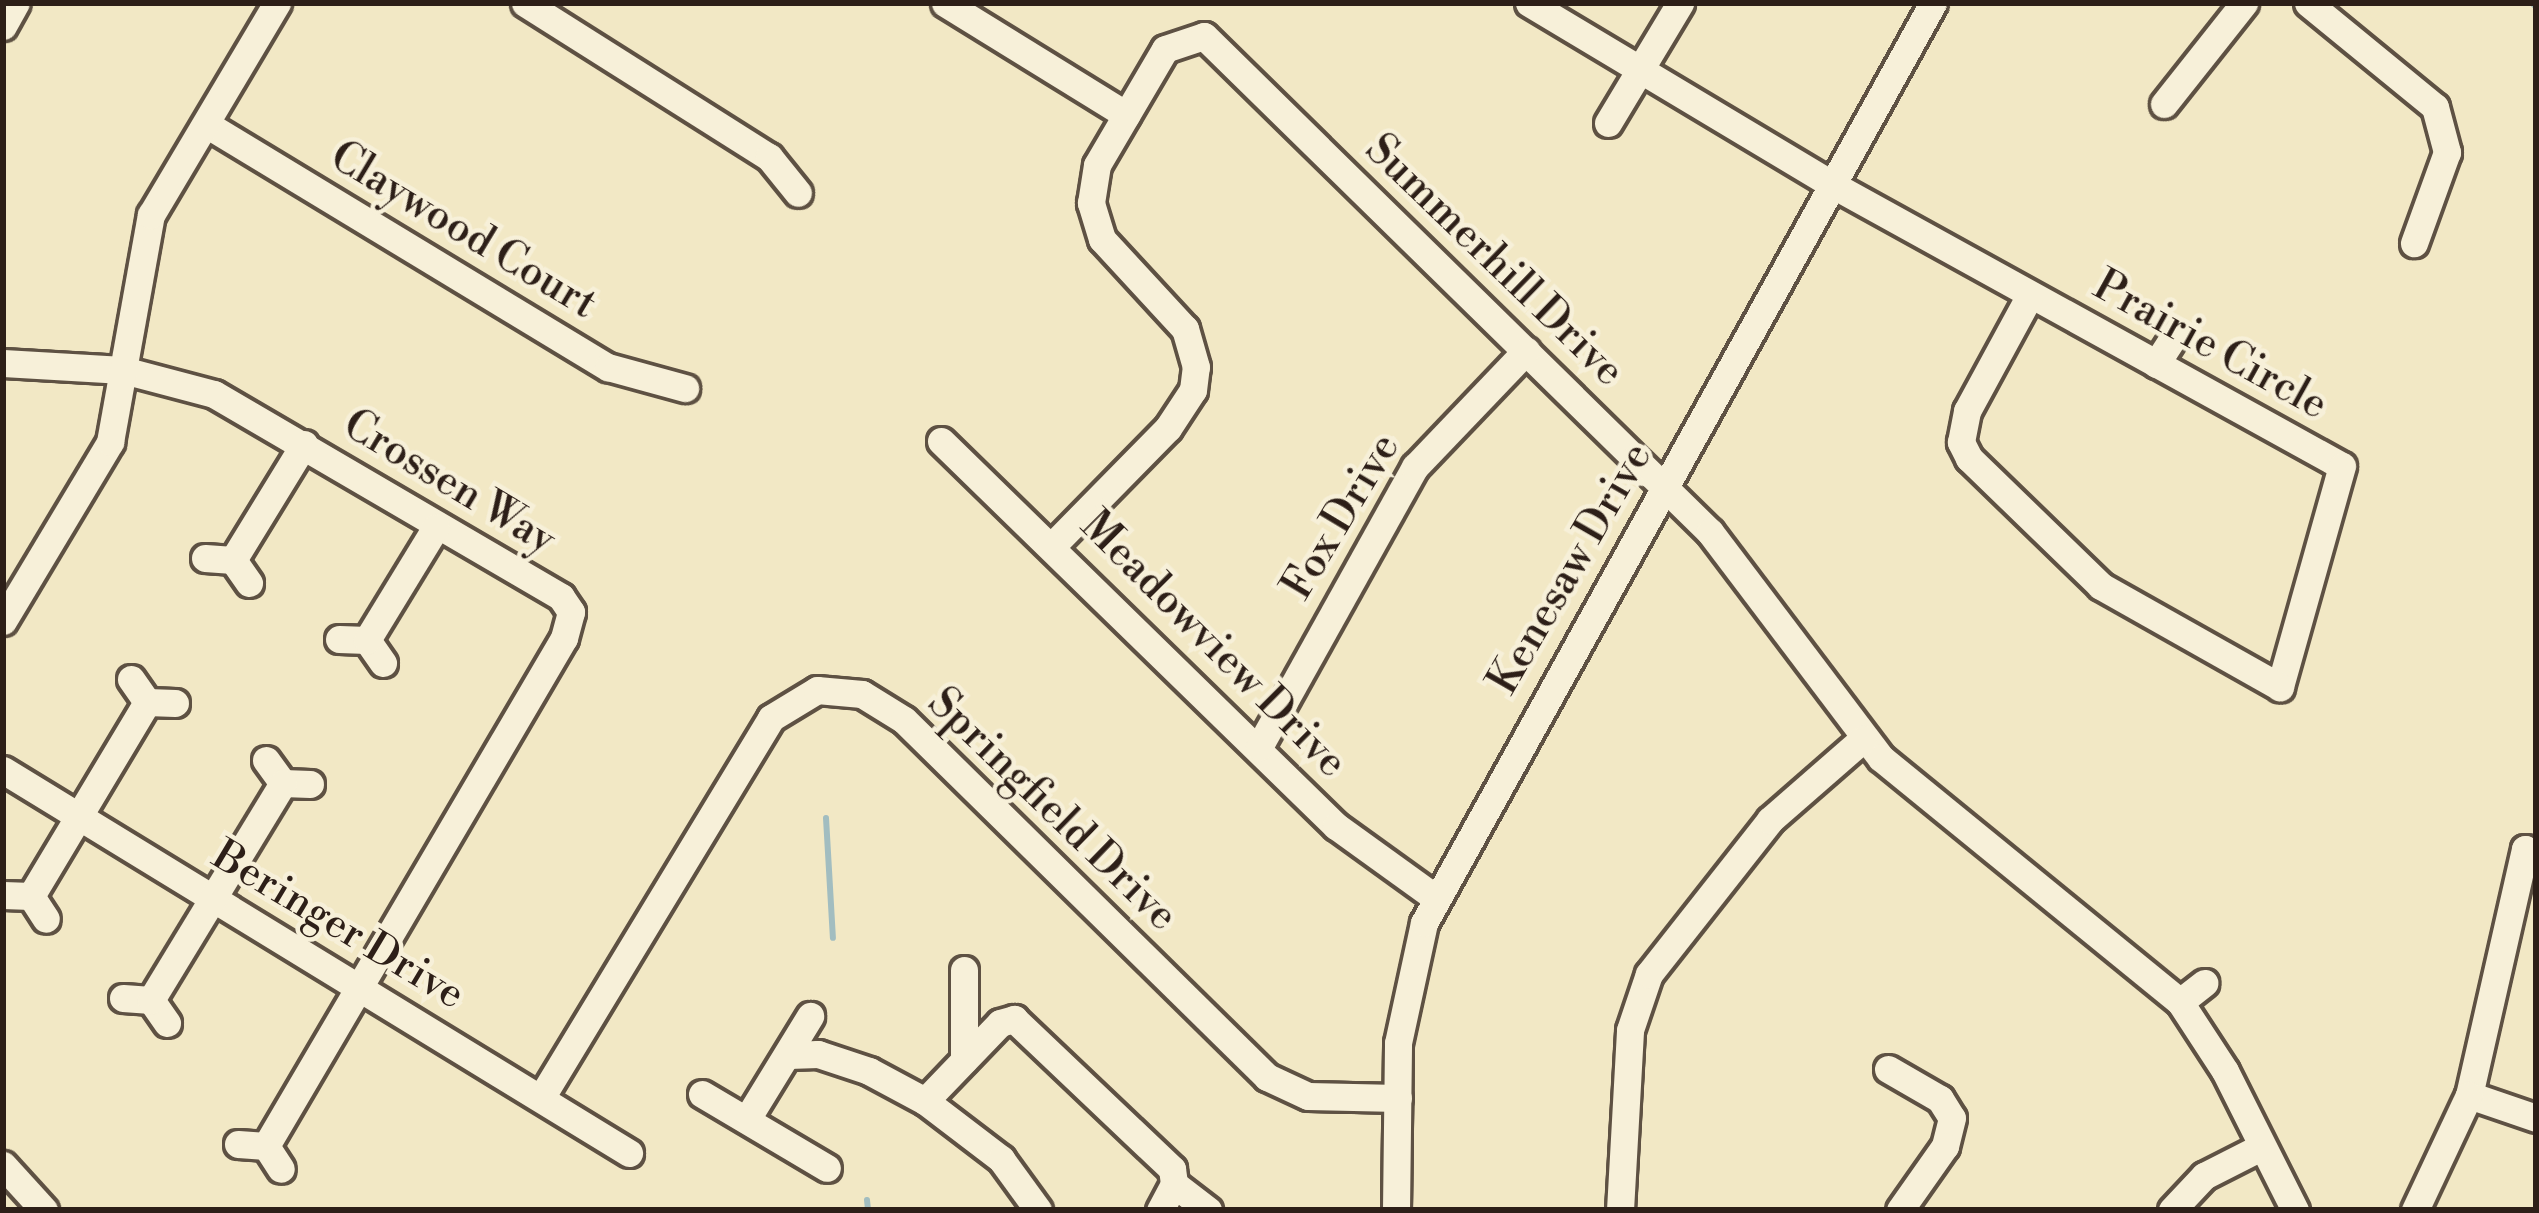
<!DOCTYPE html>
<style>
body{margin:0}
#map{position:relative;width:2539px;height:1213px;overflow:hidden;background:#f2e8c5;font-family:"Libre Bodoni",serif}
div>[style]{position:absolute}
.stream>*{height:6px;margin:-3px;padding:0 3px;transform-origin:3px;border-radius:3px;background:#a2bdc0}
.roads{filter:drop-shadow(3px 0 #5e5143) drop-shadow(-3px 0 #5e5143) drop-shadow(0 3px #5e5143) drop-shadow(0 -3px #5e5143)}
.minor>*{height:27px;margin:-13.5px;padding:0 13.5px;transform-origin:13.5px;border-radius:13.5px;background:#f7f0d9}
span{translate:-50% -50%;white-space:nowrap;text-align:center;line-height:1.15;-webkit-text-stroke:9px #f7f0d9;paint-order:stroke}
.street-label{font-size:42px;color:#2d1f18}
.frame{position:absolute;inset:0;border:6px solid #2d1f18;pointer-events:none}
</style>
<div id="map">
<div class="stream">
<div style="left:2532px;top:3px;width:6px;rotate:45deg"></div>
<div style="left:826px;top:818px;width:120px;rotate:86.7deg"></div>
<div style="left:867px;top:1200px;width:10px;rotate:84deg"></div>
</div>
<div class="roads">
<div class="minor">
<div style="left:525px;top:3px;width:289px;rotate:32.3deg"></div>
<div style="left:769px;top:157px;width:46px;rotate:51.1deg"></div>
<div style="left:945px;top:3px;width:213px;rotate:31.7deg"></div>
<div style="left:1529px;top:3px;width:354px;rotate:30.9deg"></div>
<div style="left:1833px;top:185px;width:581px;rotate:28.9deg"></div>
<div style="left:2342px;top:466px;width:230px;rotate:105.7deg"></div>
<div style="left:2280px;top:687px;width:206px;rotate:-150.6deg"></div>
<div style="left:2101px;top:586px;width:184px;rotate:-135.9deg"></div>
<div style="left:1969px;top:458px;width:18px;rotate:-117deg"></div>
<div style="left:1961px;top:442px;width:32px;rotate:-79deg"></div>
<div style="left:1967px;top:411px;width:132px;rotate:-61.5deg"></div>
<div style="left:2308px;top:3px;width:164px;rotate:39.3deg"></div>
<div style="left:2435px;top:107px;width:47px;rotate:75.1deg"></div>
<div style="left:2447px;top:152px;width:97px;rotate:109.9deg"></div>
<div style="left:3px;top:26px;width:26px;rotate:-61deg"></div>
<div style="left:2164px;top:104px;width:129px;rotate:-51.6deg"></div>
<div style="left:1608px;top:123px;width:140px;rotate:-59deg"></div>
<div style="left:206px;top:124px;width:470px;rotate:31.2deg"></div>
<div style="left:608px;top:367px;width:80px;rotate:15.3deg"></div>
<div style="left:3px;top:363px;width:120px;rotate:3.3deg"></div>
<div style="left:123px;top:370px;width:94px;rotate:14.8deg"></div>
<div style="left:214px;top:394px;width:402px;rotate:30.3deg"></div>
<div style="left:561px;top:597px;width:18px;rotate:56deg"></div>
<div style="left:571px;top:612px;width:27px;rotate:105deg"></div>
<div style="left:564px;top:638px;width:589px;rotate:120.4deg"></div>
<div style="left:2156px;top:364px;width:35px;rotate:-57deg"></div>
<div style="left:941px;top:441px;width:552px;rotate:44.27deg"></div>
<div style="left:1336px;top:826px;width:123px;rotate:35.8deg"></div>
<div style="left:1053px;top:545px;width:164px;rotate:-45.5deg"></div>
<div style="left:1168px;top:428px;width:45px;rotate:-56.7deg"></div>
<div style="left:1193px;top:390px;width:23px;rotate:-83deg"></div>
<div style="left:1196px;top:367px;width:40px;rotate:-106deg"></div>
<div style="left:1185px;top:329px;width:122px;rotate:-132.7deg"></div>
<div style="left:1102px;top:239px;width:38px;rotate:-107deg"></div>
<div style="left:1091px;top:203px;width:38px;rotate:-81deg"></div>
<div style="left:1097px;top:165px;width:134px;rotate:-59.6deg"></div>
<div style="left:1165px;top:49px;width:41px;rotate:-18.4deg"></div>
<div style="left:1204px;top:36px;width:709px;rotate:44.43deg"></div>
<div style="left:1710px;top:532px;width:283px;rotate:52.9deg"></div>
<div style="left:1881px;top:758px;width:386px;rotate:39.2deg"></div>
<div style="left:2180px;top:1002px;width:82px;rotate:56.9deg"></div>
<div style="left:2225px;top:1071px;width:156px;rotate:63.3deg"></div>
<div style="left:205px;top:558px;width:28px;rotate:4deg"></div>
<div style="left:233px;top:560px;width:28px;rotate:55deg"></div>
<div style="left:233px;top:560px;width:136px;rotate:-58.5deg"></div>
<div style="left:3px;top:621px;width:209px;rotate:-59.1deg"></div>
<div style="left:110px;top:442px;width:231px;rotate:-79.8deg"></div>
<div style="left:151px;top:215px;width:247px;rotate:-59.3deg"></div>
<div style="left:339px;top:639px;width:28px;rotate:2deg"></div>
<div style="left:367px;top:640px;width:28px;rotate:55deg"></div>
<div style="left:367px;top:640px;width:132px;rotate:-58.6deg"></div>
<div style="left:131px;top:679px;width:28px;rotate:55deg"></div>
<div style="left:147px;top:702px;width:28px;rotate:2deg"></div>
<div style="left:1259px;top:747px;width:321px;rotate:-60.9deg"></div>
<div style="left:1415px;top:467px;width:161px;rotate:-46.3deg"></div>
<div style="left:266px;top:760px;width:29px;rotate:54deg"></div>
<div style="left:283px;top:783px;width:27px;rotate:2deg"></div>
<div style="left:3px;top:770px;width:734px;rotate:31.46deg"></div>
<div style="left:2536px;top:856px;width:13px;rotate:-148deg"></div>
<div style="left:2525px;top:849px;width:252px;rotate:102.8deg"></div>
<div style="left:2469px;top:1095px;width:71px;rotate:18.9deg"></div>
<div style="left:3px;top:895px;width:28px;rotate:2deg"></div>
<div style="left:31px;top:896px;width:27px;rotate:57deg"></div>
<div style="left:31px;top:896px;width:226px;rotate:-59.1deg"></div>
<div style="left:123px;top:998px;width:28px;rotate:4deg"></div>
<div style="left:151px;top:1000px;width:28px;rotate:55deg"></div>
<div style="left:151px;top:1000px;width:254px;rotate:-58.7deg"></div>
<div style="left:2180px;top:1002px;width:31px;rotate:-38deg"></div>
<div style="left:788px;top:1055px;width:30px;rotate:-2deg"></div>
<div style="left:818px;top:1054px;width:54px;rotate:18.4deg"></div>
<div style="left:869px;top:1071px;width:64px;rotate:28.2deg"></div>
<div style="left:925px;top:1101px;width:96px;rotate:37.3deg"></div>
<div style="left:1001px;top:1159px;width:63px;rotate:54deg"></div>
<div style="left:964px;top:1060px;width:90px;rotate:-90deg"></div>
<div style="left:1888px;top:1069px;width:60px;rotate:30deg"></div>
<div style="left:1940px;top:1099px;width:22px;rotate:58deg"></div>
<div style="left:1952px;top:1118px;width:29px;rotate:104deg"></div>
<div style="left:1945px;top:1146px;width:78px;rotate:125.1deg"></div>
<div style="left:702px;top:1094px;width:145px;rotate:30.6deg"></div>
<div style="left:541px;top:1098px;width:444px;rotate:-58.8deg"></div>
<div style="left:771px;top:718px;width:54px;rotate:-31.3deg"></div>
<div style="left:817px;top:690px;width:45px;rotate:5.1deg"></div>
<div style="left:862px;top:694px;width:49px;rotate:31.8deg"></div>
<div style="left:904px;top:720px;width:509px;rotate:44.52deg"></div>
<div style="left:1267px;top:1077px;width:45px;rotate:24.9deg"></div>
<div style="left:1308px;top:1096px;width:90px;rotate:1.3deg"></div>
<div style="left:925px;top:1101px;width:108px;rotate:-46.1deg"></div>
<div style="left:1000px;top:1023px;width:15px;rotate:-16deg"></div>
<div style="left:1014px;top:1019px;width:218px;rotate:43.5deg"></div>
<div style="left:1172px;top:1169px;width:15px;rotate:82deg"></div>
<div style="left:1174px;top:1184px;width:30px;rotate:118deg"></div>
<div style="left:747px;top:1119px;width:121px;rotate:-58.5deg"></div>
<div style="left:238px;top:1144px;width:28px;rotate:4deg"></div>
<div style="left:266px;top:1146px;width:27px;rotate:57deg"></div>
<div style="left:3px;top:1165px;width:61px;rotate:47.7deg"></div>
<div style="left:1174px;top:1184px;width:43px;rotate:37.4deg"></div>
<div style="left:1396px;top:1210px;width:167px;rotate:-89.3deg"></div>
<div style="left:1398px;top:1043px;width:123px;rotate:-77.8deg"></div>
<div style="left:1424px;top:923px;width:1051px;rotate:-61.05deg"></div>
<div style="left:1620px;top:1210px;width:180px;rotate:-86.8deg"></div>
<div style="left:1630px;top:1030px;width:59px;rotate:-71.3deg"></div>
<div style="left:1649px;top:974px;width:196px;rotate:-51.8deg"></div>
<div style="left:1770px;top:820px;width:123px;rotate:-41.1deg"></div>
<div style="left:2172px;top:1210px;width:47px;rotate:-46.7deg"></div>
<div style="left:2204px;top:1176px;width:64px;rotate:-27deg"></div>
<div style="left:2415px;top:1210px;width:127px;rotate:-64.8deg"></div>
</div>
</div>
<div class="street-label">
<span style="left:463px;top:231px;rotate:31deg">Claywood Court</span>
<span style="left:1494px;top:261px;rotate:44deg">Summerhill Drive</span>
<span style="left:2210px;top:346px;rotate:29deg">Prairie Circle</span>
<span style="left:449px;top:483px;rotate:31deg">Crossen Way</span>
<span style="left:1342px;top:517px;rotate:-59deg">Fox Drive</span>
<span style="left:1571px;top:569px;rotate:-60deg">Kenesaw Drive</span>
<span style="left:1213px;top:645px;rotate:45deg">Meadowview Drive</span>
<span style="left:1052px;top:810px;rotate:44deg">Springfield Drive</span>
<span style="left:338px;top:926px;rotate:31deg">Beringer Drive</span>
</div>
<div class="frame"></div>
</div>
